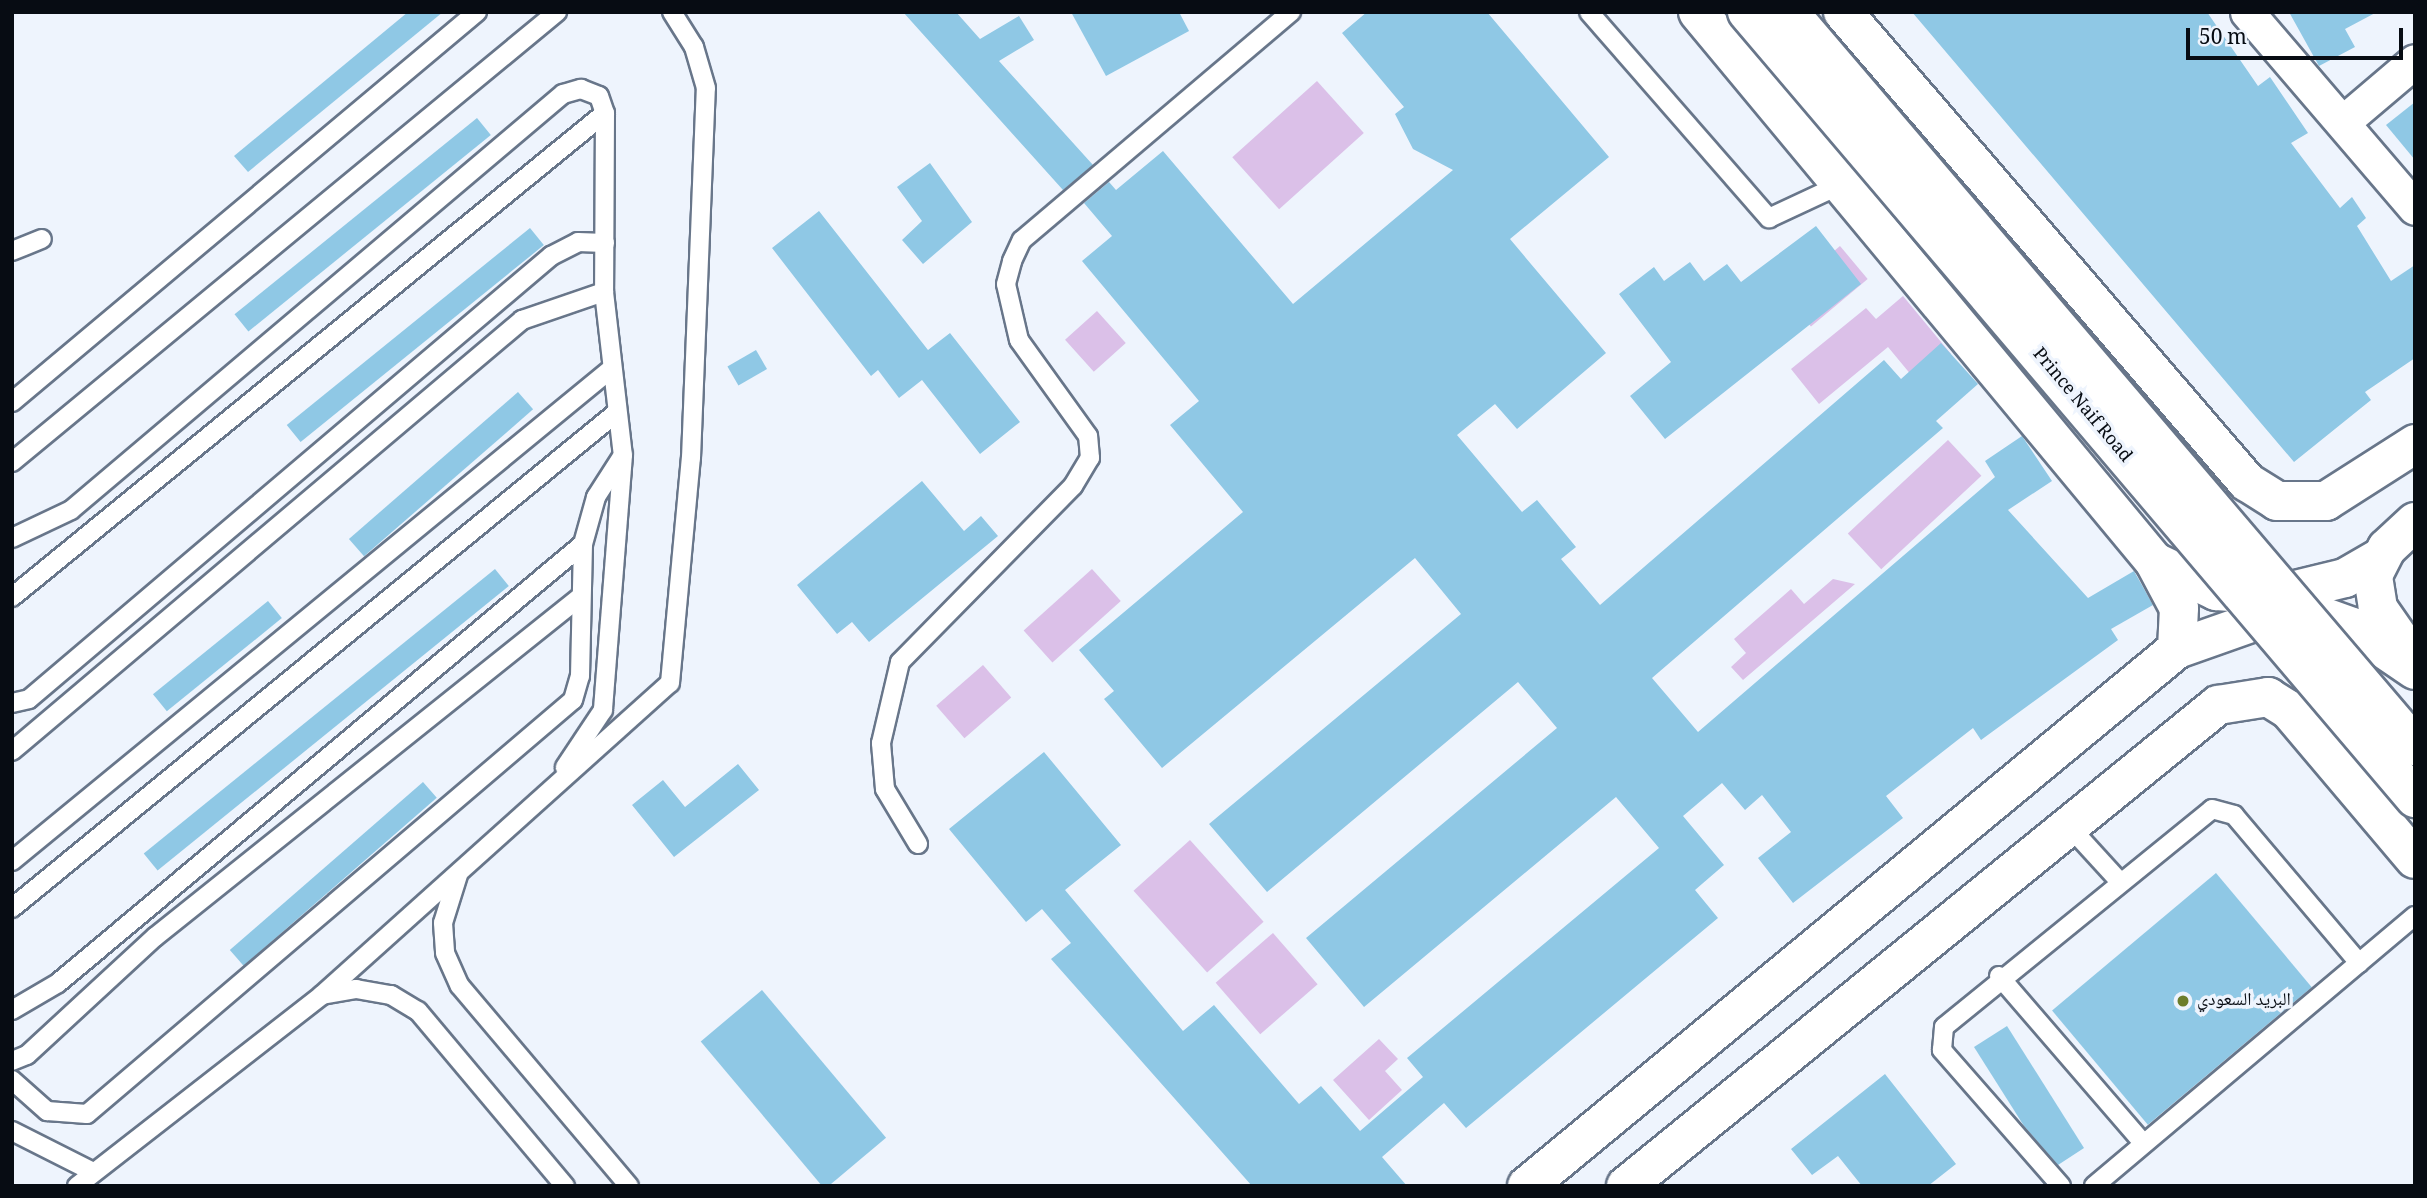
<!DOCTYPE html>
<meta charset="utf-8">
<style>
body{margin:0}
#map{position:relative;width:2427px;height:1198px;overflow:hidden;background:#eef4fd;font-family:Georgia,"Noto Naskh Arabic",serif}
div>[style]{position:absolute}
.green>*{inset:0;background:#dbc0e8;transform-origin:0 0}
.building>*{inset:0;background:#8fc8e5;transform-origin:0 0}
.roads{filter:drop-shadow(2px 0 #68768a) drop-shadow(-2px 0 #68768a) drop-shadow(0 2px #68768a) drop-shadow(0 -2px #68768a)}
.service>*{height:18px;margin:-9px;padding:0 9px;transform-origin:9px;border-radius:9px;background:#fff}
.minor>*{height:33px;margin:-16.5px;padding:0 16.5px;transform-origin:16.5px;border-radius:16.5px;background:#fff}
.tertiary>*{height:38px;margin:-19px;padding:0 19px;transform-origin:19px;border-radius:19px;background:#fff}
.bridges{filter:drop-shadow(2px 0 #68768a) drop-shadow(-2px 0 #68768a) drop-shadow(0 2px #68768a) drop-shadow(0 -2px #68768a)}
.primary-bridge>*{height:38px;margin:-19px;padding:0 19px;transform-origin:19px;border-radius:19px;background:#fff}
.dots>*{width:19px;height:19px;translate:-50% -50%;box-sizing:border-box;border:4px solid #eef4fd;border-radius:50%}
span{translate:-50% -50%;white-space:nowrap;text-align:center;line-height:1.15;-webkit-text-stroke:7px #eef4fd;paint-order:stroke}
.street-label{font-size:18px;color:#070c13}
.poi-label{font-size:18px;color:#070c13}
.left{translate:0 -50%;text-align:left}
.frame{position:absolute;inset:0;border:14px solid #070c13;pointer-events:none}
.scale{position:absolute;left:2186px;top:28px;width:217px;height:32px;box-sizing:border-box;border:4px solid #070c13;border-top:0;padding-left:9px;font-size:21px;line-height:24px;white-space:nowrap;color:#070c13;-webkit-text-stroke:5px #eef4fd;paint-order:stroke}
</style>
<div id="map">
<div class="green">
<div style="left:1317px;top:81px;width:70px;height:114px;rotate:48deg"></div>
<div style="left:1840px;top:246px;width:43px;height:74px;rotate:50deg"></div>
<div style="clip-path:polygon(1903px 296px,1951px 354px,1917px 382px,1888px 347px,1819px 404px,1791px 369px,1866px 308px,1876px 319px)"></div>
<div style="left:1097px;top:311px;width:43px;height:43px;rotate:48deg"></div>
<div style="left:1948px;top:440px;width:49px;height:137px;rotate:47deg"></div>
<div style="left:1092px;top:569px;width:43px;height:92px;rotate:48deg"></div>
<div style="clip-path:polygon(1833px 579px,1855px 584px,1743px 680px,1731px 667px,1746px 653px,1734px 639px,1791px 589px,1804px 604px)"></div>
<div style="left:983px;top:665px;width:43px;height:62px;rotate:49deg"></div>
<div style="left:1190px;top:840px;width:110px;height:76px;rotate:48deg"></div>
<div style="left:1273px;top:933px;width:68px;height:76px;rotate:49deg"></div>
<div style="clip-path:polygon(1379px 1039px,1398px 1059px,1385px 1071px,1402px 1090px,1369px 1120px,1333px 1080px)"></div>
</div>
<div class="building">
<div style="clip-path:polygon(408px 12px,443px 12px,248px 172px,234px 156px)"></div>
<div style="clip-path:polygon(903px 12px,956px 12px,980px 39px,1019px 16px,1034px 40px,999px 61px,1093px 165px,1063px 190px)"></div>
<div style="clip-path:polygon(1071px 12px,1179px 12px,1189px 31px,1106px 76px)"></div>
<div style="clip-path:polygon(1367px 12px,1487px 12px,1609px 157px,1510px 239px,1606px 353px,1517px 429px,1495px 404px,1457px 435px,1522px 512px,1537px 500px,1576px 547px,1561px 559px,1600px 605px,1884px 360px,1901px 379px,1941px 343px,1978px 384px,1936px 421px,1943px 428px,1652px 678px,1698px 732px,1995px 477px,1985px 461px,2022px 436px,2052px 481px,2008px 510px,2088px 598px,2134px 571px,2153px 605px,2111px 629px,2118px 640px,1981px 740px,1973px 728px,1886px 796px,1903px 818px,1793px 903px,1758px 858px,1791px 832px,1762px 795px,1745px 810px,1722px 783px,1683px 816px,1724px 865px,1695px 890px,1718px 918px,1466px 1128px,1444px 1103px,1382px 1157px,1407px 1186px,1252px 1186px,1051px 959px,1071px 943px,1042px 909px,1026px 922px,949px 829px,1044px 752px,1121px 845px,1065px 890px,1183px 1031px,1214px 1005px,1299px 1104px,1321px 1086px,1360px 1131px,1423px 1077px,1407px 1058px,1659px 848px,1616px 797px,1364px 1007px,1306px 938px,1557px 728px,1518px 682px,1267px 892px,1209px 824px,1461px 614px,1415px 558px,1162px 768px,1104px 699px,1114px 691px,1079px 650px,1243px 512px,1170px 425px,1199px 401px,1082px 261px,1112px 236px,1084px 203px,1109px 182px,1116px 190px,1163px 151px,1293px 304px,1453px 170px,1413px 149px,1395px 114px,1404px 107px,1342px 33px)"></div>
<div style="clip-path:polygon(1912px 12px,2207px 12px,2258px 86px,2270px 77px,2308px 133px,2291px 143px,2340px 208px,2352px 197px,2366px 218px,2357px 226px,2391px 281px,2415px 265px,2415px 358px,2365px 392px,2371px 400px,2294px 462px)"></div>
<div style="clip-path:polygon(2289px 12px,2377px 12px,2345px 29px,2355px 47px,2319px 66px)"></div>
<div style="clip-path:polygon(2415px 102px,2415px 160px,2386px 125px)"></div>
<div style="left:477px;top:118px;width:22px;height:312px;rotate:51deg"></div>
<div style="clip-path:polygon(930px 163px,972px 222px,923px 264px,902px 240px,922px 221px,897px 187px)"></div>
<div style="clip-path:polygon(819px 211px,928px 350px,950px 333px,1020px 422px,980px 454px,922px 380px,899px 398px,878px 370px,871px 376px,772px 248px)"></div>
<div style="clip-path:polygon(1816px 226px,1861px 284px,1665px 439px,1630px 396px,1671px 362px,1619px 294px,1654px 267px,1664px 281px,1690px 262px,1704px 281px,1727px 264px,1741px 282px)"></div>
<div style="left:530px;top:228px;width:22px;height:313px;rotate:51deg"></div>
<div style="left:756px;top:350px;width:22px;height:33px;rotate:60deg"></div>
<div style="left:518px;top:392px;width:23px;height:224px;rotate:49deg"></div>
<div style="clip-path:polygon(922px 481px,964px 531px,981px 516px,998px 536px,869px 642px,852px 622px,837px 634px,797px 585px)"></div>
<div style="left:495px;top:569px;width:22px;height:452px;rotate:51deg"></div>
<div style="left:268px;top:601px;width:22px;height:148px;rotate:51deg"></div>
<div style="clip-path:polygon(738px 764px,759px 790px,674px 857px,632px 805px,663px 780px,685px 807px)"></div>
<div style="left:423px;top:782px;width:21px;height:256px;rotate:49deg"></div>
<div style="left:2216px;top:873px;width:149px;height:214px;rotate:50deg"></div>
<div style="left:762px;top:990px;width:193px;height:80px;rotate:50deg"></div>
<div style="clip-path:polygon(2007px 1026px,2084px 1148px,2058px 1165px,2024px 1126px,1974px 1047px)"></div>
<div style="clip-path:polygon(1885px 1074px,1956px 1164px,1928px 1186px,1862px 1186px,1838px 1156px,1812px 1175px,1791px 1149px)"></div>
</div>
<div class="roads">
<div class="service">
<div style="left:1589px;top:12px;width:274px;rotate:48.9deg"></div>
<div style="left:1769px;top:218px;width:81px;rotate:-25deg"></div>
<div style="left:12px;top:251px;width:32px;rotate:-22deg"></div>
<div style="left:12px;top:402px;width:607px;rotate:-39.99deg"></div>
<div style="left:12px;top:462px;width:707px;rotate:-39.55deg"></div>
<div style="left:12px;top:538px;width:65px;rotate:-25.4deg"></div>
<div style="left:71px;top:510px;width:644px;rotate:-40.22deg"></div>
<div style="left:563px;top:94px;width:19px;rotate:-16deg"></div>
<div style="left:581px;top:89px;width:19px;rotate:21deg"></div>
<div style="left:599px;top:96px;width:18px;rotate:71deg"></div>
<div style="left:605px;top:113px;width:179px;rotate:90.3deg"></div>
<div style="left:604px;top:292px;width:164px;rotate:83.4deg"></div>
<div style="left:623px;top:455px;width:256px;rotate:94.5deg"></div>
<div style="left:603px;top:710px;width:69px;rotate:123.7deg"></div>
<div style="left:12px;top:597px;width:765px;rotate:-39.22deg"></div>
<div style="left:12px;top:703px;width:17px;rotate:-13deg"></div>
<div style="left:29px;top:699px;width:685px;rotate:-40.32deg"></div>
<div style="left:551px;top:256px;width:30px;rotate:-27deg"></div>
<div style="left:578px;top:242px;width:27px;rotate:2deg"></div>
<div style="left:12px;top:751px;width:668px;rotate:-40.2deg"></div>
<div style="left:522px;top:320px;width:87px;rotate:-18.9deg"></div>
<div style="left:2068px;top:825px;width:77px;rotate:47.6deg"></div>
<div style="left:918px;top:844px;width:64px;rotate:-121deg"></div>
<div style="left:885px;top:789px;width:46px;rotate:-95deg"></div>
<div style="left:881px;top:743px;width:83px;rotate:-76.8deg"></div>
<div style="left:900px;top:662px;width:247px;rotate:-45.5deg"></div>
<div style="left:1073px;top:486px;width:33px;rotate:-59deg"></div>
<div style="left:1090px;top:458px;width:22px;rotate:-95deg"></div>
<div style="left:1088px;top:436px;width:118px;rotate:-125.7deg"></div>
<div style="left:1019px;top:340px;width:57px;rotate:-103.1deg"></div>
<div style="left:1006px;top:284px;width:24px;rotate:-75deg"></div>
<div style="left:1012px;top:261px;width:23px;rotate:-65deg"></div>
<div style="left:1022px;top:240px;width:353px;rotate:-40.3deg"></div>
<div style="left:12px;top:861px;width:775px;rotate:-39.4deg"></div>
<div style="left:458px;top:875px;width:50px;rotate:107.4deg"></div>
<div style="left:443px;top:923px;width:30px;rotate:86deg"></div>
<div style="left:445px;top:953px;width:36px;rotate:66deg"></div>
<div style="left:460px;top:986px;width:262px;rotate:49.8deg"></div>
<div style="left:12px;top:908px;width:781px;rotate:-39.34deg"></div>
<div style="left:1999px;top:976px;width:221px;rotate:49.2deg"></div>
<div style="left:322px;top:995px;width:35px;rotate:-10deg"></div>
<div style="left:356px;top:989px;width:36px;rotate:10deg"></div>
<div style="left:391px;top:995px;width:31px;rotate:31deg"></div>
<div style="left:418px;top:1011px;width:229px;rotate:50deg"></div>
<div style="left:12px;top:1010px;width:53px;rotate:-30.4deg"></div>
<div style="left:58px;top:983px;width:684px;rotate:-39.9deg"></div>
<div style="left:12px;top:1061px;width:16px;rotate:-22deg"></div>
<div style="left:27px;top:1055px;width:174px;rotate:-42.7deg"></div>
<div style="left:155px;top:937px;width:544px;rotate:-38.66deg"></div>
<div style="left:12px;top:1080px;width:47px;rotate:41.5deg"></div>
<div style="left:47px;top:1111px;width:40px;rotate:4.3deg"></div>
<div style="left:87px;top:1114px;width:638px;rotate:-40.43deg"></div>
<div style="left:573px;top:700px;width:25px;rotate:-74deg"></div>
<div style="left:580px;top:676px;width:132px;rotate:-88.7deg"></div>
<div style="left:583px;top:544px;width:49px;rotate:-74.5deg"></div>
<div style="left:596px;top:497px;width:46px;rotate:-57.3deg"></div>
<div style="left:12px;top:1131px;width:91px;rotate:26.8deg"></div>
<div style="left:77px;top:1186px;width:311px;rotate:-37.9deg"></div>
<div style="left:322px;top:995px;width:467px;rotate:-41.9deg"></div>
<div style="left:670px;top:683px;width:226px;rotate:-84.7deg"></div>
<div style="left:691px;top:458px;width:370px;rotate:-87.7deg"></div>
<div style="left:706px;top:88px;width:43px;rotate:-106.3deg"></div>
<div style="left:694px;top:47px;width:41px;rotate:-122.2deg"></div>
<div style="left:2061px;top:1186px;width:181px;rotate:-131.2deg"></div>
<div style="left:1942px;top:1050px;width:23px;rotate:-85deg"></div>
<div style="left:1944px;top:1027px;width:345px;rotate:-39.1deg"></div>
<div style="left:2212px;top:809px;width:23px;rotate:15deg"></div>
<div style="left:2234px;top:815px;width:194px;rotate:49.8deg"></div>
<div style="left:2094px;top:1186px;width:419px;rotate:-40.1deg"></div>
</div>
<div class="minor">
<div style="left:2247px;top:12px;width:258px;rotate:49.4deg"></div>
<div style="left:2343px;top:122px;width:94px;rotate:-40.3deg"></div>
</div>
<div class="tertiary">
<div style="left:1698px;top:12px;width:714px;rotate:50.29deg"></div>
<div style="left:2154px;top:561px;width:53px;rotate:62deg"></div>
<div style="left:2179px;top:608px;width:41px;rotate:92.8deg"></div>
<div style="left:1843px;top:12px;width:620px;rotate:49.32deg"></div>
<div style="left:2247px;top:482px;width:36px;rotate:32deg"></div>
<div style="left:2277px;top:501px;width:49px"></div>
<div style="left:2326px;top:501px;width:106px;rotate:-32.6deg"></div>
<div style="left:2155px;top:562px;width:68px;rotate:25.4deg"></div>
<div style="left:2216px;top:591px;width:59px;rotate:3.9deg"></div>
<div style="left:2275px;top:595px;width:72px;rotate:-13.7deg"></div>
<div style="left:2345px;top:578px;width:38px;rotate:-30deg"></div>
<div style="left:2412px;top:657px;width:60px;rotate:-124.8deg"></div>
<div style="left:2378px;top:608px;width:33px;rotate:-99deg"></div>
<div style="left:2373px;top:575px;width:30px;rotate:-63deg"></div>
<div style="left:2387px;top:548px;width:38px;rotate:-43deg"></div>
<div style="left:1527px;top:1186px;width:843px;rotate:-39.56deg"></div>
<div style="left:2177px;top:649px;width:96px;rotate:-19.4deg"></div>
<div style="left:2268px;top:617px;width:54px;rotate:-1.1deg"></div>
<div style="left:2322px;top:616px;width:32px;rotate:20deg"></div>
<div style="left:2352px;top:627px;width:76px;rotate:34.3deg"></div>
<div style="left:1626px;top:1186px;width:763px;rotate:-39.09deg"></div>
<div style="left:2218px;top:705px;width:51px;rotate:-9.1deg"></div>
<div style="left:2268px;top:697px;width:25px;rotate:32deg"></div>
<div style="left:2289px;top:710px;width:195px;rotate:49.8deg"></div>
</div>
</div>
<div class="bridges">
<div class="primary-bridge">
<div style="left:1747px;top:12px;width:1032px;rotate:49.64deg"></div>
<div style="left:1789px;top:12px;width:965px;rotate:49.54deg"></div>
</div>
</div>
<div class="dots">
<div style="left:2183px;top:1001px;background:#6c7d2b"></div>
</div>
<div class="street-label">
<span style="left:2081px;top:406px;rotate:50deg">Prince Naif Road</span>
</div>
<div class="poi-label">
<span class="left" style="left:2197px;top:1001px">البريد السعودي</span>
</div>
<div class="frame"></div>
<div class="scale">50 m</div>
</div>
